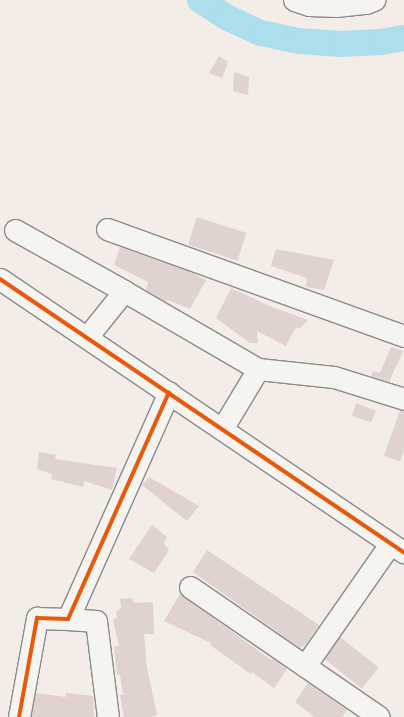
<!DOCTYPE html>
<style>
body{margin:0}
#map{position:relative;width:404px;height:717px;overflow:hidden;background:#f4ece6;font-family:Dekko,sans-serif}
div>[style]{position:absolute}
.river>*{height:26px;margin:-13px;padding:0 13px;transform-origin:13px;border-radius:13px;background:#acdeec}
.building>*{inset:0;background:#e0d2cf;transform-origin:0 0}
.roads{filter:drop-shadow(1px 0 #89898f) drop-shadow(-1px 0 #89898f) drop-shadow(0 1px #89898f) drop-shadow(0 -1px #89898f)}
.minor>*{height:21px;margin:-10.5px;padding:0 10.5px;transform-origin:10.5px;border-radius:10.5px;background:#f6f4ef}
.cycleway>*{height:4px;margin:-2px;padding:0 2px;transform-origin:2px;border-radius:2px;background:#e8590c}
span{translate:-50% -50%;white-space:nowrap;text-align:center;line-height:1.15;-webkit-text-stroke:3px #fbf7ec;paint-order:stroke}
</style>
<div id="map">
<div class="river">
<div style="left:200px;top:0;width:31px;rotate:33deg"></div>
<div style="left:226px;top:17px;width:38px;rotate:25deg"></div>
<div style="left:261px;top:33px;width:39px;rotate:12deg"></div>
<div style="left:299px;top:41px;width:42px;rotate:4.1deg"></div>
<div style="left:341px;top:44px;width:40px;rotate:-2.9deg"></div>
<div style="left:381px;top:42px;width:23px;rotate:-10deg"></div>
</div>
<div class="building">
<div style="clip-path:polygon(219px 56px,228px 62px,222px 78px,209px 73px)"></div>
<div style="clip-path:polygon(234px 72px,249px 77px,248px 95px,233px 91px)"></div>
<div style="left:197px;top:217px;width:52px;height:29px;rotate:18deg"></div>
<div style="clip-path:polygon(120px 247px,190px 272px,206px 280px,190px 309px,168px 300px,165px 301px,146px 290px,148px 282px,114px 265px)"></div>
<div style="clip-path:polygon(276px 249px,334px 260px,324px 290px,306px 287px,307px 278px,271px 266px)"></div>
<div style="clip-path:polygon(231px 288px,272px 307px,308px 320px,299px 329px,296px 327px,286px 346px,257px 331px,258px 343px,250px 343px,216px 318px)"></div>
<div style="clip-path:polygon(391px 347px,403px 351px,389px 382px,371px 376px,373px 371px,380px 373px)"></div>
<div style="clip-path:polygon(356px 403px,376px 411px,371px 422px,352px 416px)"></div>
<div style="clip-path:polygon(400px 410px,404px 411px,404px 451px,400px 461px,384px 456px)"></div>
<div style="clip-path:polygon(39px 452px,56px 455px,55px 459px,117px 468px,112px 490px,84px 481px,83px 487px,51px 479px,52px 474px,37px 469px)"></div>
<div style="clip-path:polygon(149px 477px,199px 506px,187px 521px,142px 485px)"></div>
<div style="clip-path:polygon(152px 525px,167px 537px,164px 544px,169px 550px,154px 573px,129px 559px)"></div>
<div style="clip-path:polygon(207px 550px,319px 625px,305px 645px,300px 648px,193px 572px)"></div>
<div style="clip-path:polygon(180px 594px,271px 660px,272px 658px,287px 669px,274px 688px,252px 672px,251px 674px,210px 645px,211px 643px,164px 621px)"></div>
<div style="clip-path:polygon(132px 598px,134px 603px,153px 602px,154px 634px,144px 634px,147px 668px,157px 715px,151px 717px,124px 717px,120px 695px,123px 695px,120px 675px,117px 675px,114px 646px,119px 646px,113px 620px,117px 618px,116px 612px,121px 608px,120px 599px)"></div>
<div style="left:340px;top:637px;width:49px;height:27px;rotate:38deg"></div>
<div style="clip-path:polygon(308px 683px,347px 710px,342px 717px,314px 717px,295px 702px)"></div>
<div style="clip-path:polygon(36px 693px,66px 697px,66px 693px,93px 696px,94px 717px,31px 717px)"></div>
</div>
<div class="roads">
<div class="minor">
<div style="left:294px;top:0;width:16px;rotate:18deg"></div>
<div style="left:309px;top:5px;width:27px;rotate:2deg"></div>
<div style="left:336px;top:6px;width:30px;rotate:-6deg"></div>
<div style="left:366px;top:3px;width:9px;rotate:-21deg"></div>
<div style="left:107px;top:229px;width:316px;rotate:19.8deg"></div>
<div style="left:15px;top:230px;width:125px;rotate:29.2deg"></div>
<div style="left:124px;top:291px;width:59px;rotate:128.8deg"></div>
<div style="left:0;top:279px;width:488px;rotate:34.1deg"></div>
<div style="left:124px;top:291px;width:155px;rotate:30.2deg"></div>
<div style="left:258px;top:369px;width:76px;rotate:6deg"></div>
<div style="left:334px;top:377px;width:73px;rotate:17.4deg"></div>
<div style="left:222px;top:429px;width:70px;rotate:-59deg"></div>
<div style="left:190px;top:587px;width:229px;rotate:34.5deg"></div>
<div style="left:68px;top:619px;width:28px;rotate:4deg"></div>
<div style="left:96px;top:621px;width:97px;rotate:82.9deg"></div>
<div style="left:305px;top:666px;width:149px;rotate:-55.1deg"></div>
<div style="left:19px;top:717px;width:101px;rotate:-79.7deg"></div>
<div style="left:37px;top:618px;width:31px;rotate:2deg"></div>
<div style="left:68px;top:619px;width:248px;rotate:-66deg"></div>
</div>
</div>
<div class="cycleway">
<div style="left:0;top:279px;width:488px;rotate:34.1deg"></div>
<div style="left:19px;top:717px;width:101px;rotate:-79.7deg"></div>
<div style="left:37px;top:618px;width:31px;rotate:2deg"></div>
<div style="left:68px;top:619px;width:248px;rotate:-66deg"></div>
</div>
</div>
